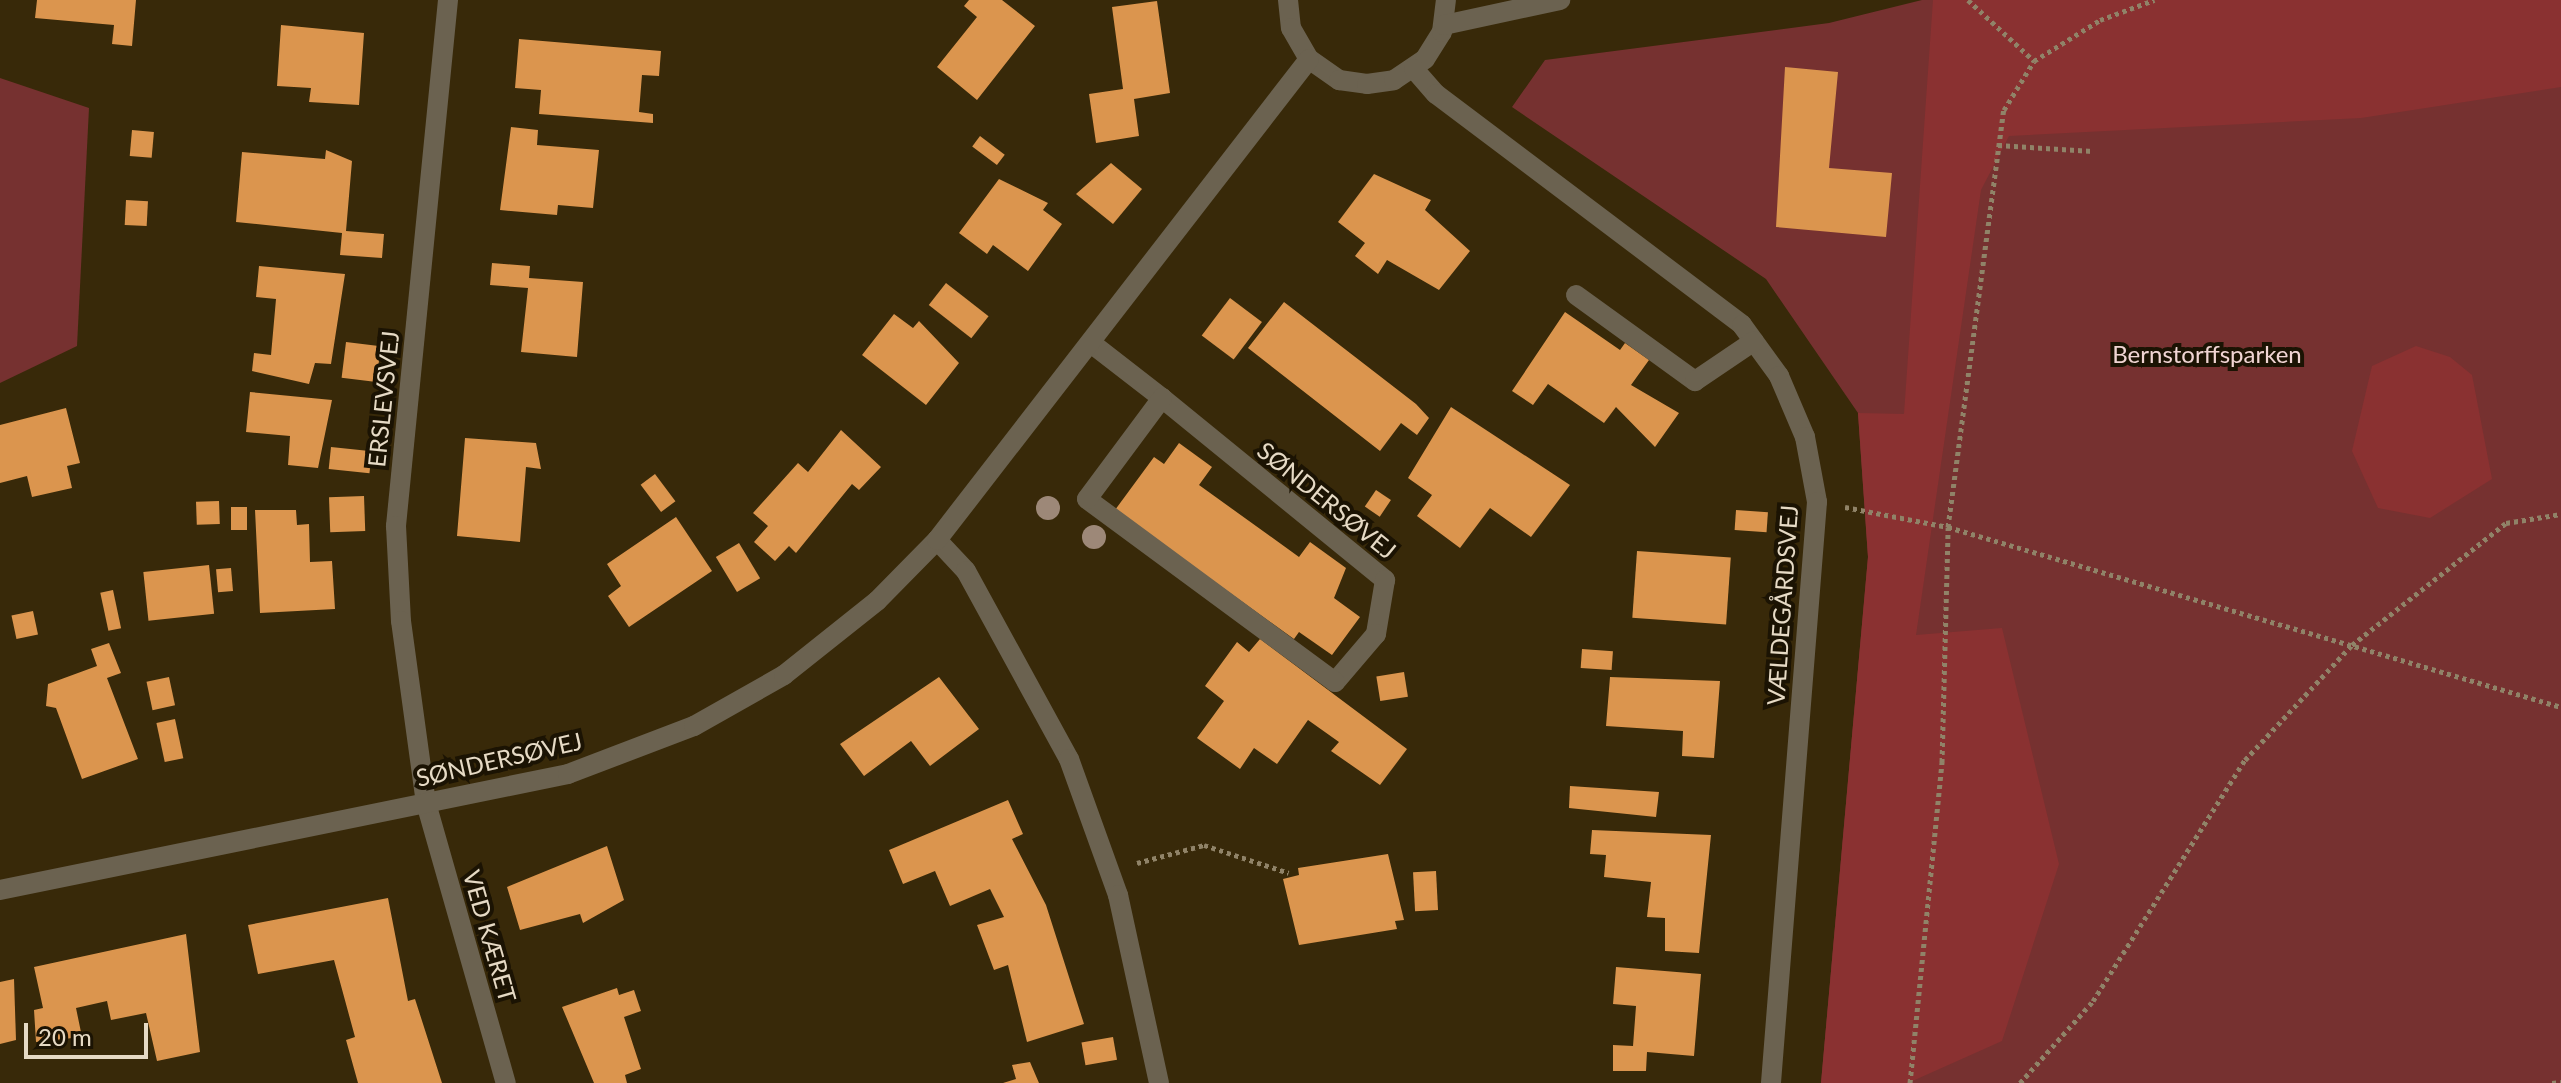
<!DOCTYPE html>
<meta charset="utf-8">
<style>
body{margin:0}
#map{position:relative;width:2561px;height:1083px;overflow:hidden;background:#382909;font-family:Lato,sans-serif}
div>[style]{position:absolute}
.green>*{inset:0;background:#763130}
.forest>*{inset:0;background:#8a3131}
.building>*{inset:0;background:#db954e;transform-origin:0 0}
.path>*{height:5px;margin-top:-2.5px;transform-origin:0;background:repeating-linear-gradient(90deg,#908368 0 4px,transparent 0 8px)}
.minor>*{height:20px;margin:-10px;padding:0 10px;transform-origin:10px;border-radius:10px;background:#6b6250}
.trees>*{width:24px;height:24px;margin:-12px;border-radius:50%;background:#9d8878}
span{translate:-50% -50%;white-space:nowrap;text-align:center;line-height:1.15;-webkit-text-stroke:8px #1b1303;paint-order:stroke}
.park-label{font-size:24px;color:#f0d5d3}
.street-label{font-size:24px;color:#e6dac5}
.scale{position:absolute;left:24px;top:1023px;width:124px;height:36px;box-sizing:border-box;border:4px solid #e6dac5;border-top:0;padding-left:10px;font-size:24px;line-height:28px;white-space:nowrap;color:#e6dac5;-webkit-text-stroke:6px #1b1303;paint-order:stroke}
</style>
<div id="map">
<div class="green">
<div style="clip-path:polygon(1922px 0,2561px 0,2561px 1083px,1821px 1083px,1868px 557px,1858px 413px,1766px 279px,1512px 107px,1545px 60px,1829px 23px)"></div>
<div style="clip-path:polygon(0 78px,89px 108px,77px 346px,0 383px)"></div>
</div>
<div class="forest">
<div style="clip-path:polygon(1933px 0,2561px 0,2561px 87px,2361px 118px,2009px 136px,1981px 190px,1916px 635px,2002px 628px,2059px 864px,2002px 1041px,1908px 1083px,1821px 1083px,1868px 557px,1858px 413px,1904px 414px)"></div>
<div style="clip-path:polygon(2416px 346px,2450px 357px,2472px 375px,2492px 479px,2430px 518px,2378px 508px,2352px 451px,2372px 366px)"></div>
</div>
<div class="building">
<div style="clip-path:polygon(37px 0,136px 0,132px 46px,112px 44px,114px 25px,35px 18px)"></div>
<div style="clip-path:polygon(969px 0,1002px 0,1035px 26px,977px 100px,937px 67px,977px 17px,964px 6px)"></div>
<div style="clip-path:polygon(1157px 1px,1170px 93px,1134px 99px,1139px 136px,1096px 143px,1089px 94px,1123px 89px,1112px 7px)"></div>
<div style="clip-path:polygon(281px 25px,364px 33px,359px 105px,309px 102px,311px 88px,277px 86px)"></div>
<div style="clip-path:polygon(519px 39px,661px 51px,659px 76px,642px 75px,639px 112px,653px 114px,653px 123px,539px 114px,541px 90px,515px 88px)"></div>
<div style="clip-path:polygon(1785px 67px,1838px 72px,1829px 168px,1892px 173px,1886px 237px,1776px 227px)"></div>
<div style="clip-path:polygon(511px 127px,538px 130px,537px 145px,599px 150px,593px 208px,558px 205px,557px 215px,500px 210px)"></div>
<div style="left:132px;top:130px;width:22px;height:26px;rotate:5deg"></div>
<div style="left:980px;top:136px;width:31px;height:13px;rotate:37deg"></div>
<div style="clip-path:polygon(326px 150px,352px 161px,346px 231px,384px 234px,382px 258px,340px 255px,342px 233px,236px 222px,242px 152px,325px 159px)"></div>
<div style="clip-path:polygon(1111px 163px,1142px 189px,1113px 224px,1076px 194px)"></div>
<div style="clip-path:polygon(1374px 174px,1431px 200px,1425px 210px,1470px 251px,1439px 290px,1387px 260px,1378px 274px,1355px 256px,1365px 243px,1338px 222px)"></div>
<div style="clip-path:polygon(999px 179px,1048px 203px,1043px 210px,1062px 224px,1028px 271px,993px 245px,987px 254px,959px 233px)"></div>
<div style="left:126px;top:200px;width:22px;height:25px;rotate:3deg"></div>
<div style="clip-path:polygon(492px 263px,530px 266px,529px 278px,583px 282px,577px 357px,521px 352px,528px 288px,490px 285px)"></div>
<div style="clip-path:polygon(259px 266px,345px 274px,331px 364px,315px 363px,309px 384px,252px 371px,254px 353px,271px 355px,276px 299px,256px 297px)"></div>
<div style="left:946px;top:283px;width:54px;height:28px;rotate:38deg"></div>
<div style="left:1230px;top:298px;width:40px;height:47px;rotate:37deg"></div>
<div style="clip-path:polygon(1284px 302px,1416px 404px,1429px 418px,1417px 435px,1401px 423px,1380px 451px,1248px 348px)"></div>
<div style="clip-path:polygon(1565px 312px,1620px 350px,1625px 343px,1649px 360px,1631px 385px,1679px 413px,1655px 447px,1616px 407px,1604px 423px,1548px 384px,1533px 405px,1512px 391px)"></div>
<div style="clip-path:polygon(894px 314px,913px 328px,919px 321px,959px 363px,926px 405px,862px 355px)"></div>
<div style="left:346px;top:342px;width:35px;height:36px;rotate:7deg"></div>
<div style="clip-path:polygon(250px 392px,332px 400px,318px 468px,288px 465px,290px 436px,246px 432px)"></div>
<div style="clip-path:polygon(1451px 407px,1570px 485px,1531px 537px,1490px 508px,1460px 548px,1417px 516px,1432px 495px,1408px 478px)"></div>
<div style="clip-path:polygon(66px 408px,80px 463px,67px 466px,72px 488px,32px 497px,27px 476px,0 483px,0 425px)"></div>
<div style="clip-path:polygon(841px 430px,881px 467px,859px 490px,852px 484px,796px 553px,789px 546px,775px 561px,754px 542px,768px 526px,753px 513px,798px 463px,808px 472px)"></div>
<div style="clip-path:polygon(465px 438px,536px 443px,541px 469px,526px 467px,520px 542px,457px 536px)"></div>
<div style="clip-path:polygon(1179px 443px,1212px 467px,1199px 485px,1299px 557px,1310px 542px,1346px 568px,1334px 598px,1360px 617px,1332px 655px,1299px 632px,1294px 639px,1115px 510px,1154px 457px,1164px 464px)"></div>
<div style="left:331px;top:447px;width:41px;height:22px;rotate:6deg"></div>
<div style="left:655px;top:474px;width:34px;height:18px;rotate:53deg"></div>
<div style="left:1376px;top:490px;width:18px;height:20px;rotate:34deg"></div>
<div style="left:364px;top:496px;width:35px;height:35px;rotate:88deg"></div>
<div style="left:219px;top:501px;width:23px;height:23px;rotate:88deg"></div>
<div style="left:231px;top:507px;width:16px;height:23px"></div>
<div style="clip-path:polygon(255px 510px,296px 510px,297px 525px,309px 524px,310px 562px,332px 561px,335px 609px,260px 613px)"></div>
<div style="left:1736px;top:510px;width:32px;height:20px;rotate:4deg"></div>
<div style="clip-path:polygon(676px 517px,712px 571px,629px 627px,608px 596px,621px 586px,607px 564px)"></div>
<div style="left:739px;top:543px;width:41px;height:27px;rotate:59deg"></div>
<div style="left:1637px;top:551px;width:94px;height:67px;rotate:4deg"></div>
<div style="left:209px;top:565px;width:49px;height:66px;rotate:84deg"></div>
<div style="left:231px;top:568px;width:23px;height:15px;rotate:85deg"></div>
<div style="left:113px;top:590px;width:39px;height:13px;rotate:78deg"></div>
<div style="left:33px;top:611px;width:24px;height:22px;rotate:78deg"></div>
<div style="clip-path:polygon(1260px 639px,1407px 749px,1380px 785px,1331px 751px,1339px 742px,1308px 720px,1277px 764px,1254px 748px,1240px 769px,1197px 738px,1224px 701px,1205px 686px,1237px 642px,1249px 652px)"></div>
<div style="clip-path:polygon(109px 643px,121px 673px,107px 678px,138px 759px,82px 779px,56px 708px,46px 706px,48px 684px,97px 666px,91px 649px)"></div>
<div style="left:1582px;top:649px;width:31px;height:19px;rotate:4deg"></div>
<div style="left:1404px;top:672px;width:25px;height:28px;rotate:81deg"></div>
<div style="left:169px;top:677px;width:29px;height:23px;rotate:78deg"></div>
<div style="clip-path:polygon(939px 677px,979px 729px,930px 766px,911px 741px,864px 776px,840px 744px)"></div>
<div style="clip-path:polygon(1610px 677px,1720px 681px,1714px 758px,1682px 756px,1683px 731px,1606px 726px)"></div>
<div style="left:175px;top:719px;width:40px;height:19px;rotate:78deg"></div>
<div style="clip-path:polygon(1570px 786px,1659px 792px,1656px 817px,1569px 808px)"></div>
<div style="clip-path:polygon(1008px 800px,1023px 834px,1012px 839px,1046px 905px,1084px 1024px,1027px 1042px,1008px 965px,994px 970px,977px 925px,1004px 917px,990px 889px,950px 906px,935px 871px,903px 884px,889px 850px)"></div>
<div style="clip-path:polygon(1592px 830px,1711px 835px,1699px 953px,1665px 951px,1665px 918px,1647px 917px,1651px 882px,1604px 877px,1606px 855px,1590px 854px)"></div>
<div style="clip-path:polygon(607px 846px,624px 900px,583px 923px,580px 914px,520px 930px,507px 887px)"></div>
<div style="clip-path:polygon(1388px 854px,1404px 920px,1395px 921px,1397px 929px,1299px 945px,1283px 879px,1299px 875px,1298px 868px)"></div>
<div style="left:1436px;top:871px;width:39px;height:23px;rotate:87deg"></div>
<div style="clip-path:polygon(388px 898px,408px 1001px,415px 999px,442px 1083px,358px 1083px,346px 1040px,355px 1037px,334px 960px,258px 974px,248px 925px)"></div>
<div style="clip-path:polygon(186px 934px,200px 1052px,157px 1061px,146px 1013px,111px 1020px,107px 1001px,76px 1008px,82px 1037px,36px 1042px,34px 1010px,43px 1008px,34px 967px)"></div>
<div style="clip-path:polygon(1616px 967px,1701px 974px,1694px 1056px,1647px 1052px,1646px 1071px,1613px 1071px,1613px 1045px,1633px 1046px,1636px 1006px,1613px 1004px)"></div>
<div style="clip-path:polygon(14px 979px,16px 1040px,0 1044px,0 982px)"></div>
<div style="clip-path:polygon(617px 988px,619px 995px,634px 990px,641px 1011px,624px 1017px,641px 1069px,625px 1075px,627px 1083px,594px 1083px,562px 1007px)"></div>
<div style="left:1113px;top:1037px;width:23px;height:32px;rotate:80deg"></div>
<div style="clip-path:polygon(1030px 1062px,1039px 1083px,1003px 1083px,1016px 1079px,1012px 1065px)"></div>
</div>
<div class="path">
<div style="left:1968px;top:0;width:90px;rotate:42.7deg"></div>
<div style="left:1998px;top:145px;width:95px;rotate:3.6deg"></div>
<div style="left:1845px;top:507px;width:105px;rotate:11deg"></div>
<div style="left:1948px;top:527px;width:639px;rotate:16.36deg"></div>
<div style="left:1137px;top:863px;width:69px;rotate:-15deg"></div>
<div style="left:1204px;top:845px;width:89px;rotate:18.2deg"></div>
<div style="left:1910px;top:1083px;width:323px;rotate:-84.3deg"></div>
<div style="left:1942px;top:762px;width:235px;rotate:-88.5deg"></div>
<div style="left:1948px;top:527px;width:421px;rotate:-82.4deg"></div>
<div style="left:2004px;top:110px;width:57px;rotate:-58.5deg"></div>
<div style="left:2034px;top:61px;width:78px;rotate:-31.8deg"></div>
<div style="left:2100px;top:20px;width:58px;rotate:-20.3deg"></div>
<div style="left:2020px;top:1083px;width:110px;rotate:-48.3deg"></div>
<div style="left:2093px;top:1001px;width:285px;rotate:-57.8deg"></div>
<div style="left:2245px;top:760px;width:157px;rotate:-47.1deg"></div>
<div style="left:2352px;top:645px;width:196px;rotate:-38.4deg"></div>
<div style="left:2506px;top:523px;width:56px;rotate:-9.3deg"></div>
<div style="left:2552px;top:1083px;width:9px;rotate:-6deg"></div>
</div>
<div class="minor">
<div style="left:448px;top:0;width:529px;rotate:95.65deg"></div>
<div style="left:396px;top:526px;width:95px;rotate:87deg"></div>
<div style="left:401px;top:621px;width:184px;rotate:82.2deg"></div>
<div style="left:426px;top:803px;width:291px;rotate:74.1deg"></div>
<div style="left:1288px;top:0;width:28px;rotate:84deg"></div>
<div style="left:1291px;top:28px;width:36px;rotate:60deg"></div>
<div style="left:1309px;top:59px;width:37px;rotate:35deg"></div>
<div style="left:1339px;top:80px;width:28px;rotate:8deg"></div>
<div style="left:1367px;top:84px;width:27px;rotate:-8deg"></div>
<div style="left:1394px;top:80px;width:37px;rotate:-34deg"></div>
<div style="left:1425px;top:59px;width:32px;rotate:-58deg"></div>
<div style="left:1442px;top:32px;width:32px;rotate:-83deg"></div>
<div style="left:1444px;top:25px;width:119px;rotate:-12.2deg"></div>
<div style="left:1414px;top:69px;width:33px;rotate:49deg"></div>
<div style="left:1436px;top:94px;width:383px;rotate:37deg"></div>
<div style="left:1742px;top:325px;width:63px;rotate:54deg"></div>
<div style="left:1779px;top:376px;width:66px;rotate:66.9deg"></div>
<div style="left:1805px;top:437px;width:66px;rotate:79.5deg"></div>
<div style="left:1817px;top:502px;width:583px;rotate:94.53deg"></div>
<div style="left:1576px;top:295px;width:147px;rotate:35.9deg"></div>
<div style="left:1695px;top:381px;width:71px;rotate:-34.1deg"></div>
<div style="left:1091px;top:343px;width:90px;rotate:37.8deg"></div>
<div style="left:1162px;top:398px;width:288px;rotate:39.2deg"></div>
<div style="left:1385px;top:580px;width:55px;rotate:99.5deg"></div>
<div style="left:1376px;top:634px;width:63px;rotate:130.5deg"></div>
<div style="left:1335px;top:682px;width:308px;rotate:-143.6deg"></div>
<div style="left:1087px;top:499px;width:126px;rotate:-53.4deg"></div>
<div style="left:937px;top:540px;width:42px;rotate:46.9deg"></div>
<div style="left:966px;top:571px;width:214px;rotate:61.3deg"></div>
<div style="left:1069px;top:759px;width:145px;rotate:70.2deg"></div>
<div style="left:1118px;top:895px;width:192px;rotate:77.7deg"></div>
<div style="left:0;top:890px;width:580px;rotate:-11.54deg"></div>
<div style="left:568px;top:774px;width:135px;rotate:-20.9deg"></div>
<div style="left:694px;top:726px;width:103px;rotate:-29.5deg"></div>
<div style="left:784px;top:675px;width:119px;rotate:-38.5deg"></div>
<div style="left:877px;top:601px;width:86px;rotate:-45.5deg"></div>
<div style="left:937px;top:540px;width:608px;rotate:-52.28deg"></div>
</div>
<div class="trees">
<div style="left:1048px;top:508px"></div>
<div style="left:1094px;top:537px"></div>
</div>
<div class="park-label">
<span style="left:2207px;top:354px">Bernstorffsparken</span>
</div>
<div class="street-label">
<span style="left:383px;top:399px;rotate:-84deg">ERSLEVSVEJ</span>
<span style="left:1327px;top:500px;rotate:39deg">SØNDERSØVEJ</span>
<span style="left:1782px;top:605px;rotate:-86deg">VÆLDEGÅRDSVEJ</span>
<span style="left:499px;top:759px;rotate:-13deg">SØNDERSØVEJ</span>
<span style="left:490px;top:936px;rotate:74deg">VED KÆRET</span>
</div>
<div class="scale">20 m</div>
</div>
